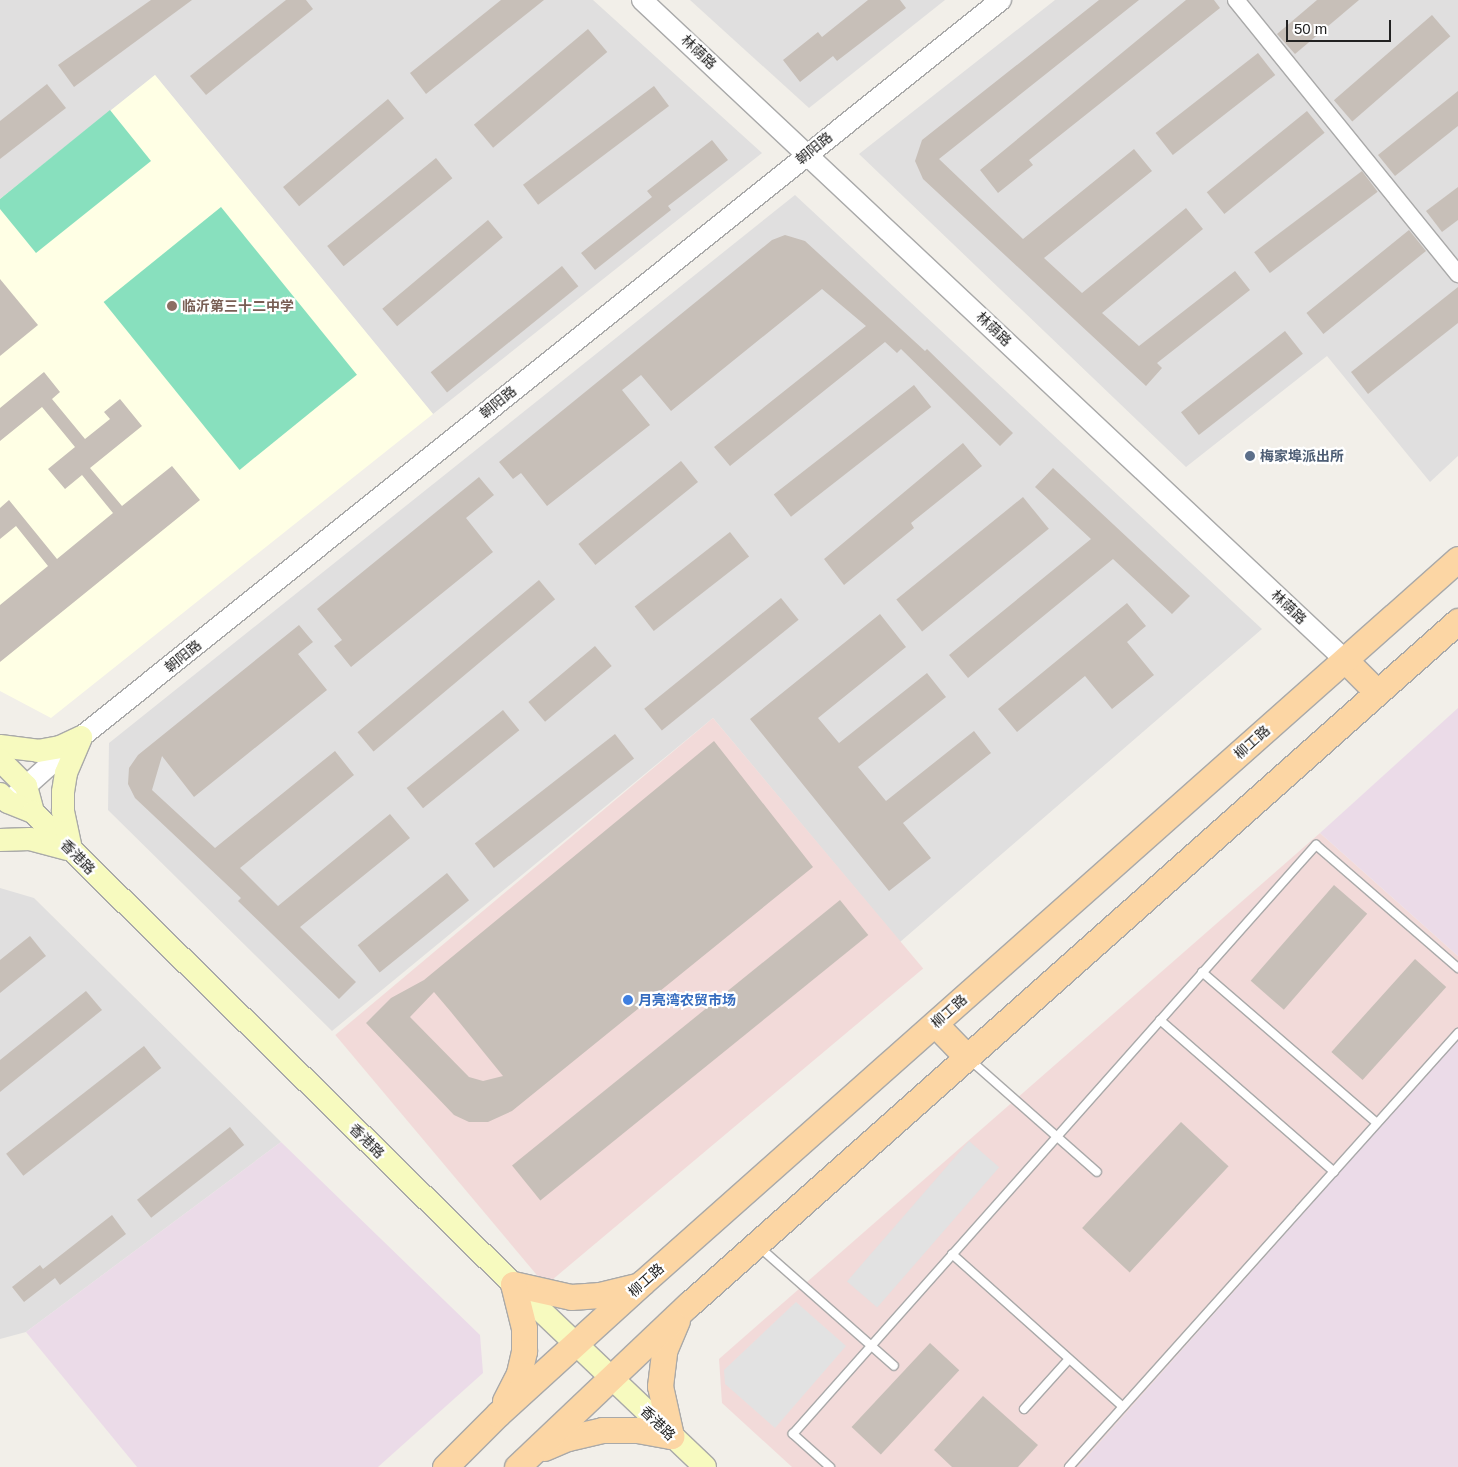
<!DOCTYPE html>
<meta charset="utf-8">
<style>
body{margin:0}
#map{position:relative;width:1458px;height:1467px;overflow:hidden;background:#f2efe9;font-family:Helvetica,"Noto Sans SC",sans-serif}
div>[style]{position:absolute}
.residential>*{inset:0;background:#e0dfdf}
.commercial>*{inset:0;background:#f2dad9;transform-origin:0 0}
.industrial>*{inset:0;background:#ebdbe8}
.education>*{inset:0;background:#ffffe5}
.pitch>*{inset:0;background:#88e0be;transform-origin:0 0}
.parking>*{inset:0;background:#e2e2e2;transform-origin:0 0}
.building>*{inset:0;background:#c7bfb8;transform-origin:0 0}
.roads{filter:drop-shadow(1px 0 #a9a9a9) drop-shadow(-1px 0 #a9a9a9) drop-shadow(0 1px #a9a9a9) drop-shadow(0 -1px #a9a9a9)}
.service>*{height:8px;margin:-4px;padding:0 4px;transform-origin:4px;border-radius:4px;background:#fff}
.minor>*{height:16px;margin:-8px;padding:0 8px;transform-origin:8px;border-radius:8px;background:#fff}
.tertiary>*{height:20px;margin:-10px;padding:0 10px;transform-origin:10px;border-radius:10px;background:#fff}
.secondary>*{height:22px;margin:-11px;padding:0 11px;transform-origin:11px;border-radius:11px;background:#f7fabf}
.primary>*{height:25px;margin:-12.5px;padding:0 12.5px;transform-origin:12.5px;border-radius:12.5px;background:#fcd6a4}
.dots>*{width:14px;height:14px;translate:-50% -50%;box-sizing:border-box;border:2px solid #fff;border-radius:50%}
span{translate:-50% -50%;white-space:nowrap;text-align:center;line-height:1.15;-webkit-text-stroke:4.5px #fff;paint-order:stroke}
.street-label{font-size:14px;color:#222}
.education-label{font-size:14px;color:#785e54;font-weight:700}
.left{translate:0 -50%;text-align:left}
.service-label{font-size:14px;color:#4e5e75;font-weight:700}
.shop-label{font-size:14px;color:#366cbe;font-weight:700}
.scale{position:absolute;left:1286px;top:20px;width:105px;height:22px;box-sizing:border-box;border:2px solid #222;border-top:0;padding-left:6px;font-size:15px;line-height:18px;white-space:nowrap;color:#222;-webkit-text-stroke:4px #fff;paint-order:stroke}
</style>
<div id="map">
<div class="residential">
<div style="clip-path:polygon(0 0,593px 0,762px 153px,433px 414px,155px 75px,0 199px)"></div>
<div style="clip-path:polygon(690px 0,945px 0,809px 108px)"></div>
<div style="clip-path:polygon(1055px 0,1458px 0,1458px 456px,1430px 482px,1327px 356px,1186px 467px,859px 154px)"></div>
<div style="clip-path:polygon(795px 195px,1262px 629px,900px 942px,713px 718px,332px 1031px,108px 810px,109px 743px)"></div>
<div style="clip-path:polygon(0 888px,34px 898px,281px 1142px,26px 1332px,0 1339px)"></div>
</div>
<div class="commercial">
<div style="left:713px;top:718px;width:327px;height:493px;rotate:50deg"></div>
<div style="clip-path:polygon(1320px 833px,1458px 956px,1458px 1039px,1078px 1467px,792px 1467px,722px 1403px,719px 1359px)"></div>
</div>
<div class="industrial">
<div style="clip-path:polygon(1458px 708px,1458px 956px,1320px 833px)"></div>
<div style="clip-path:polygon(1458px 1039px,1458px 1467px,1078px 1467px)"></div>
<div style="clip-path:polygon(281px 1142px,480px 1335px,483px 1373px,378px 1467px,137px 1467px,26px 1332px)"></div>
</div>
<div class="education">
<div style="clip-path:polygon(155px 75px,433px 414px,51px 718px,0 691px,0 199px)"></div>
</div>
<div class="pitch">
<div style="clip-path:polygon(110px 110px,151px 161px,36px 253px,0 209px,0 199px)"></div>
<div style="left:221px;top:207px;width:216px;height:151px;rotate:51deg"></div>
</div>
<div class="parking">
<div style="left:969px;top:1141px;width:40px;height:186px;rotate:41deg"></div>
<div style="clip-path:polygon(796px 1302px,846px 1346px,775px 1428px,725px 1384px,724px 1370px)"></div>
</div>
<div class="building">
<div style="clip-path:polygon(151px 0,192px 0,74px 87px,58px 65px)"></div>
<div style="clip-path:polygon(286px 0,306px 0,313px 9px,206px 95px,190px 76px)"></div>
<div style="clip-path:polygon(501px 0,544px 0,426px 94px,410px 73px)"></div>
<div style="clip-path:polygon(868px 0,900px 0,906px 8px,837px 61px,833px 56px,800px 82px,783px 60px,818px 32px,822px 37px)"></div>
<div style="clip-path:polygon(1099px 0,1139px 0,939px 159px,1023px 239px,1134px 149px,1152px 171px,1044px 258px,1082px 293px,1186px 208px,1203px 229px,1102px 313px,1139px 346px,1235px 271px,1250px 290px,1157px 363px,1162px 368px,1146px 386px,923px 179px,915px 161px,922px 140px)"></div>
<div style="clip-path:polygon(1186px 0,1214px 0,1220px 8px,1029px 160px,1033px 165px,998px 193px,980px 170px)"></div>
<div style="clip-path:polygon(1317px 0,1359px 0,1295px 54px,1277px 34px)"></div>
<div style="left:1432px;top:15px;width:28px;height:130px;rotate:49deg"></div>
<div style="left:588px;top:29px;width:30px;height:149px;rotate:50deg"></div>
<div style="left:1258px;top:53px;width:28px;height:130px;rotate:52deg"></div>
<div style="clip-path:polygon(47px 84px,66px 108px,0 159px,0 121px)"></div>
<div style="left:654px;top:86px;width:25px;height:164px;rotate:53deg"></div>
<div style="clip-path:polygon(1458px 91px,1458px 126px,1395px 176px,1378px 155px)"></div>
<div style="left:388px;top:99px;width:25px;height:137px;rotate:50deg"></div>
<div style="left:1307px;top:111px;width:28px;height:129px;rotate:51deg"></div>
<div style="clip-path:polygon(712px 140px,728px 160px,668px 206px,671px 210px,595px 270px,581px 253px,652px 197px,647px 191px)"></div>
<div style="left:436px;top:158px;width:26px;height:140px;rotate:51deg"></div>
<div style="left:1362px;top:171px;width:26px;height:135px;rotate:53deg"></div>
<div style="clip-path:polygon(1458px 187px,1458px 220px,1442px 232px,1426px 211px)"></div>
<div style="left:488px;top:220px;width:23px;height:138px;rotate:50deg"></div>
<div style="left:1409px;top:230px;width:27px;height:132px;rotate:51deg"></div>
<div style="clip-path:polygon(785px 235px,805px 241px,925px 351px,927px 349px,1013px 433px,1000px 446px,901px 349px,897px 353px,885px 342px,730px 466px,714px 447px,866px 326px,822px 289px,671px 411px,641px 375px,622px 390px,650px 425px,547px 506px,521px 473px,513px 479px,499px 462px,772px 240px)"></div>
<div style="left:562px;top:266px;width:26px;height:169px;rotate:51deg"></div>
<div style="clip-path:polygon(0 279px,38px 325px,0 356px)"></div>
<div style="clip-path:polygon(1458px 287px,1458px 323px,1368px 394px,1351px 372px)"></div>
<div style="left:1285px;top:331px;width:29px;height:132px;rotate:52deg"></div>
<div style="clip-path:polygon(44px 372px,60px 392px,52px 399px,85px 439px,110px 419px,104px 412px,120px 399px,142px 426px,90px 468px,122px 506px,172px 466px,200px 500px,0 662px,0 605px,48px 566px,16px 526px,0 539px,0 508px,9px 500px,57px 559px,113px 513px,82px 475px,65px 489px,48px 469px,75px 447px,42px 407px,0 441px,0 408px)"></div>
<div style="left:914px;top:385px;width:28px;height:178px;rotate:52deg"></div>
<div style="clip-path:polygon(963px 443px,982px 466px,911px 523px,914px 528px,844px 585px,824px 559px)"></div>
<div style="left:681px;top:461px;width:27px;height:132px;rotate:51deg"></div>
<div style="clip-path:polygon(1053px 468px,1190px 596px,1172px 614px,1113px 559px,968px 678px,949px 655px,1091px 539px,1035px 487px)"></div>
<div style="clip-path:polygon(479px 477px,494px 495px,466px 518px,493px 552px,351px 667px,334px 646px,342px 640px,317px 609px)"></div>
<div style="left:1023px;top:497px;width:41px;height:163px;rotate:51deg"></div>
<div style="left:730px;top:532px;width:31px;height:121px;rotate:52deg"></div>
<div style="left:539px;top:580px;width:25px;height:237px;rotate:50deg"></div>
<div style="left:781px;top:598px;width:28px;height:176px;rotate:51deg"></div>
<div style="clip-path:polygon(1127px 603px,1146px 626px,1127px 642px,1154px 675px,1112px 709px,1085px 676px,1017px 732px,998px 709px)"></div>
<div style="clip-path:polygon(880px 614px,906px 647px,818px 718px,839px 743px,927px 673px,946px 697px,858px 767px,886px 801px,974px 731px,991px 753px,903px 823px,931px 858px,889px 891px,750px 719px)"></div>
<div style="clip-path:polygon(299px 625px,313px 642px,298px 654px,327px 690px,194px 797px,162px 756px,152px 790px,215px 848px,335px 751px,354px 775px,240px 868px,278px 906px,390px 814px,410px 838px,300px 927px,356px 982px,339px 999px,238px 901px,241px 898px,135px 798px,128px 784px,129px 768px,138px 755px)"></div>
<div style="left:595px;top:646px;width:26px;height:87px;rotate:50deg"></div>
<div style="left:503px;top:710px;width:26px;height:124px;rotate:51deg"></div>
<div style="left:615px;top:734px;width:31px;height:178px;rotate:52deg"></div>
<div style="clip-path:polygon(evenodd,714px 741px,813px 867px,512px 1111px,488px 1122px,469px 1122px,454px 1115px,366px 1023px,391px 998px,424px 980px,714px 741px,434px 992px,451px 1012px,503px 1076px,483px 1081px,469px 1077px,410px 1017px,434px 992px)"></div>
<div style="left:447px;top:873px;width:35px;height:115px;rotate:51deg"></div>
<div style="left:1334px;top:885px;width:44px;height:127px;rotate:41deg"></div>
<div style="left:840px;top:900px;width:45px;height:422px;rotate:51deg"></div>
<div style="clip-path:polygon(30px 936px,46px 956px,0 993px,0 960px)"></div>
<div style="left:1415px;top:959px;width:42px;height:125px;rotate:42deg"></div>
<div style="clip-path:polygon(86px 991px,102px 1010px,0 1092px,0 1060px)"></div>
<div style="left:144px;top:1046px;width:28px;height:175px;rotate:52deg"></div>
<div style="left:1181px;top:1122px;width:65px;height:145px;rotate:43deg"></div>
<div style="left:230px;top:1127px;width:23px;height:118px;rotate:52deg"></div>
<div style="clip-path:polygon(112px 1215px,126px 1234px,60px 1285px,55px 1278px,24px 1302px,12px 1287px,40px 1265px,43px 1269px)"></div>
<div style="left:930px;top:1343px;width:40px;height:115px;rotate:43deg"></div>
<div style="clip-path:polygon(983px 1396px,1038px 1445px,1018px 1467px,952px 1467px,934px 1450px)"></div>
</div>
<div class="roads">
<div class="service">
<div style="left:1202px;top:972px;width:231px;rotate:40.8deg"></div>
<div style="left:1160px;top:1020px;width:231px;rotate:41.1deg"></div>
<div style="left:970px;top:1060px;width:169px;rotate:41.4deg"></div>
<div style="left:758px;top:1246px;width:181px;rotate:41.4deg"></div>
<div style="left:952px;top:1254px;width:229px;rotate:41.8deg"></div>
<div style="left:1024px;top:1409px;width:67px;rotate:-48deg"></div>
<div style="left:830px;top:1467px;width:50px;rotate:-138.3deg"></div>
<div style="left:793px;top:1434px;width:788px;rotate:-48.4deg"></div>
<div style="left:1316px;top:845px;width:188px;rotate:40.9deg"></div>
<div style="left:1069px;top:1467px;width:583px;rotate:-48.13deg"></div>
</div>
<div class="minor">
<div style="left:1236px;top:0;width:353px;rotate:51deg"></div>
</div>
<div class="tertiary">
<div style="left:642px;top:0;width:964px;rotate:43.19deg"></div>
<div style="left:15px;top:796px;width:89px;rotate:-41.8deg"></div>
<div style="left:81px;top:737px;width:1179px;rotate:-38.7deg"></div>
</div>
<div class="secondary">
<div style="left:0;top:746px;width:38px;rotate:7deg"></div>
<div style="left:38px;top:751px;width:22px;rotate:-10deg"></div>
<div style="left:60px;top:747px;width:23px;rotate:-25deg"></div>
<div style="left:0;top:760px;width:37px;rotate:45deg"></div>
<div style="left:26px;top:786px;width:27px;rotate:75deg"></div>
<div style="left:0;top:794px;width:11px;rotate:45deg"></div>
<div style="left:8px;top:802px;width:27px;rotate:22deg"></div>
<div style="left:33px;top:812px;width:673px;rotate:44.52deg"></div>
<div style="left:513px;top:1284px;width:265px;rotate:43.6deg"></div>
<div style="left:0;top:840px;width:30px;rotate:-2deg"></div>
<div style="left:30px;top:839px;width:39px;rotate:15deg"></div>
<div style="left:71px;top:849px;width:39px;rotate:-102deg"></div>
<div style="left:63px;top:811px;width:19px;rotate:-90deg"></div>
<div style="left:63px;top:792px;width:19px;rotate:-81deg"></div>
<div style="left:66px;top:773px;width:39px;rotate:-67deg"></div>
</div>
<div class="primary">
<div style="left:1345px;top:660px;width:45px;rotate:45deg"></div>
<div style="left:935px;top:1024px;width:46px;rotate:45.9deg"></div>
<div style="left:513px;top:1284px;width:59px;rotate:12.6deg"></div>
<div style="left:571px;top:1297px;width:29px;rotate:-4deg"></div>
<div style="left:600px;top:1295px;width:36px;rotate:-14deg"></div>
<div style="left:505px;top:1401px;width:31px;rotate:-63deg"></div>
<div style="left:519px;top:1373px;width:23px;rotate:-77deg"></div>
<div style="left:524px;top:1351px;width:23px;rotate:-90deg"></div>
<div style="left:524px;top:1328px;width:45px;rotate:-104deg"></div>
<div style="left:671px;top:1436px;width:51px;rotate:-102.4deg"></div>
<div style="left:660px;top:1386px;width:35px;rotate:-83deg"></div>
<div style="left:664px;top:1351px;width:33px;rotate:-67deg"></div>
<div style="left:544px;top:1448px;width:26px;rotate:-23deg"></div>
<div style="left:568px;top:1438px;width:35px;rotate:-13deg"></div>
<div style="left:602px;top:1430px;width:35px"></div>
<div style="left:637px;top:1430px;width:35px;rotate:10deg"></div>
<div style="left:445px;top:1467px;width:75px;rotate:-45deg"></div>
<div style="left:498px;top:1414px;width:195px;rotate:-42.3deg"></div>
<div style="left:642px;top:1283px;width:1091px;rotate:-41.58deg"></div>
<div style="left:517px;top:1467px;width:236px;rotate:-43.5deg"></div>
<div style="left:688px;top:1305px;width:1030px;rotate:-41.62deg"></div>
</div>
</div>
<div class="dots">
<div style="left:172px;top:306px;background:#8d6e63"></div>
<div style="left:1250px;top:456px;background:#5c6f8a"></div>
<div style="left:628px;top:1000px;background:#3f7fe0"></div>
</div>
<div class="street-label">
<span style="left:699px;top:52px;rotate:43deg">林荫路</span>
<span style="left:814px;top:148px;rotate:-39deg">朝阳路</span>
<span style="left:994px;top:329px;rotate:43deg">林荫路</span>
<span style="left:498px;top:402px;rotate:-39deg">朝阳路</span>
<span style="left:1289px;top:607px;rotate:43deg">林荫路</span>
<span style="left:183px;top:656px;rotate:-39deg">朝阳路</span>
<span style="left:1252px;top:742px;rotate:-42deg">柳工路</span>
<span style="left:78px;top:857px;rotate:45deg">香港路</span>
<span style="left:949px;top:1011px;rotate:-42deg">柳工路</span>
<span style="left:367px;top:1141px;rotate:44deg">香港路</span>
<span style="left:646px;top:1280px;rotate:-42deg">柳工路</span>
<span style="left:658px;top:1423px;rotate:44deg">香港路</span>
</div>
<div class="education-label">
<span class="left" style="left:182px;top:306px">临沂第三十二中学</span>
</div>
<div class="service-label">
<span class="left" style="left:1260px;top:456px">梅家埠派出所</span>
</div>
<div class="shop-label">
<span class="left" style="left:638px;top:1000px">月亮湾农贸市场</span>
</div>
<div class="scale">50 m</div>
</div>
